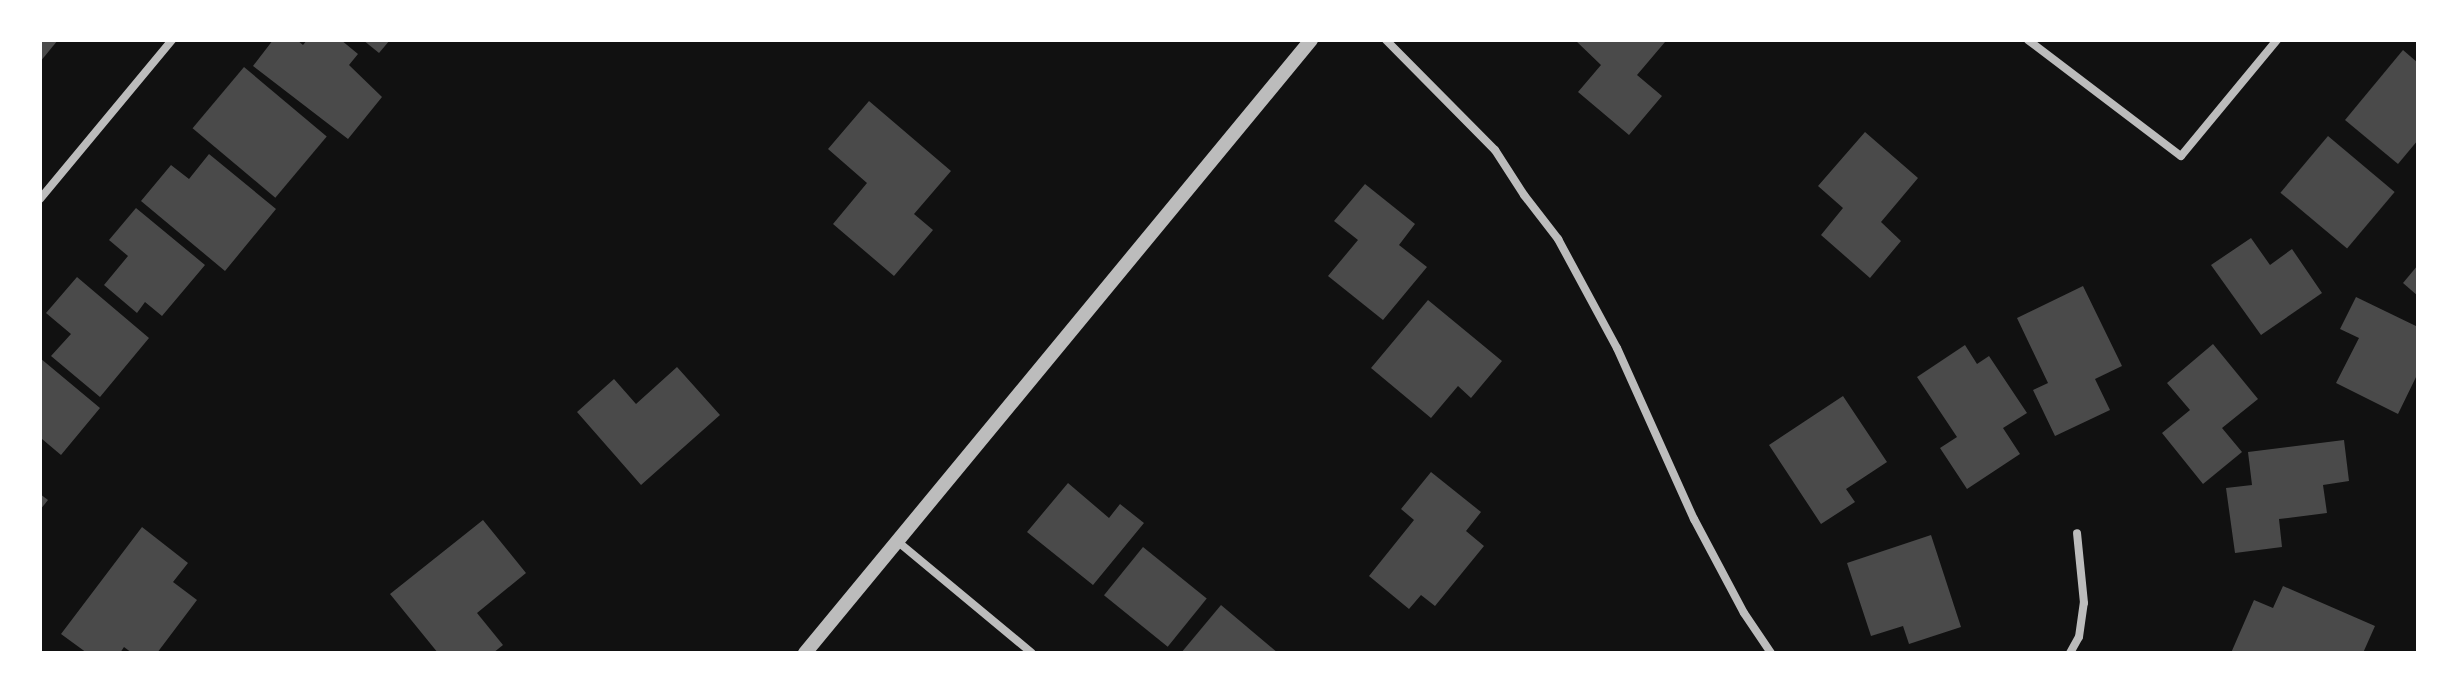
<!DOCTYPE html>
<style>
body{margin:0}
#map{position:relative;width:2458px;height:693px;overflow:hidden;background:#111;font-family:"DejaVu Sans",sans-serif}
div>[style]{position:absolute}
.building>*{inset:0;background:#4a4a4a;transform-origin:0 0}
.minor>*{height:8px;margin:-4px;padding:0 4px;transform-origin:4px;border-radius:4px;background:#bcbcbc}
.tertiary>*{height:14px;margin:-7px;padding:0 7px;transform-origin:7px;border-radius:7px;background:#bcbcbc}
span{translate:-50% -50%;white-space:nowrap;text-align:center;line-height:1.15;-webkit-text-stroke:7px #fff;paint-order:stroke}
.frame{position:absolute;inset:0;border:42px solid #fff;pointer-events:none}
</style>
<div id="map">
<div class="building">
<div style="clip-path:polygon(40px 40px,58px 40px,40px 62px)"></div>
<div style="clip-path:polygon(273px 40px,297px 40px,303px 45px,307px 40px,341px 40px,358px 54px,349px 65px,382px 97px,348px 139px,253px 66px)"></div>
<div style="clip-path:polygon(363px 40px,390px 40px,379px 53px)"></div>
<div style="clip-path:polygon(1575px 40px,1665px 42px,1637px 75px,1662px 96px,1629px 135px,1578px 92px,1601px 65px)"></div>
<div style="clip-path:polygon(2403px 50px,2418px 63px,2418px 140px,2398px 164px,2345px 120px)"></div>
<div style="left:244px;top:67px;width:108px;height:80px;rotate:40deg"></div>
<div style="clip-path:polygon(869px 101px,951px 171px,914px 214px,933px 230px,894px 276px,833px 224px,867px 183px,828px 149px)"></div>
<div style="clip-path:polygon(1865px 132px,1918px 178px,1881px 222px,1901px 241px,1870px 278px,1821px 235px,1843px 208px,1818px 186px)"></div>
<div style="left:2328px;top:136px;width:87px;height:74px;rotate:40deg"></div>
<div style="clip-path:polygon(209px 154px,276px 209px,225px 271px,141px 201px,171px 165px,189px 179px)"></div>
<div style="clip-path:polygon(1365px 184px,1415px 224px,1399px 245px,1427px 267px,1383px 320px,1328px 276px,1358px 240px,1334px 221px)"></div>
<div style="clip-path:polygon(136px 208px,205px 265px,162px 316px,145px 302px,137px 313px,104px 285px,128px 256px,109px 240px)"></div>
<div style="clip-path:polygon(2251px 238px,2270px 265px,2292px 249px,2322px 293px,2261px 335px,2211px 265px)"></div>
<div style="clip-path:polygon(2418px 265px,2418px 296px,2403px 283px)"></div>
<div style="clip-path:polygon(77px 277px,149px 338px,100px 397px,51px 356px,71px 334px,46px 313px)"></div>
<div style="clip-path:polygon(2083px 286px,2122px 366px,2095px 379px,2110px 410px,2055px 436px,2033px 390px,2048px 383px,2017px 318px)"></div>
<div style="clip-path:polygon(2356px 297px,2418px 327px,2418px 373px,2398px 414px,2336px 383px,2359px 338px,2340px 329px)"></div>
<div style="clip-path:polygon(1428px 300px,1502px 361px,1471px 398px,1458px 386px,1431px 418px,1371px 368px)"></div>
<div style="clip-path:polygon(2213px 344px,2258px 399px,2222px 428px,2242px 452px,2203px 484px,2162px 433px,2190px 410px,2167px 383px)"></div>
<div style="clip-path:polygon(1965px 345px,1977px 364px,1989px 356px,2027px 413px,2003px 428px,2020px 454px,1967px 489px,1940px 448px,1957px 437px,1917px 377px)"></div>
<div style="clip-path:polygon(40px 358px,100px 408px,61px 455px,42px 439px,40px 442px)"></div>
<div style="clip-path:polygon(677px 367px,720px 415px,641px 485px,577px 412px,614px 379px,636px 404px)"></div>
<div style="clip-path:polygon(1843px 396px,1887px 462px,1846px 489px,1855px 502px,1821px 524px,1769px 445px)"></div>
<div style="clip-path:polygon(2344px 440px,2349px 481px,2323px 485px,2327px 513px,2279px 519px,2282px 547px,2235px 553px,2226px 488px,2252px 485px,2248px 452px)"></div>
<div style="clip-path:polygon(1431px 472px,1481px 512px,1466px 531px,1484px 546px,1435px 606px,1421px 595px,1409px 609px,1369px 576px,1414px 520px,1401px 509px)"></div>
<div style="clip-path:polygon(1068px 483px,1109px 518px,1120px 504px,1144px 523px,1093px 585px,1027px 532px)"></div>
<div style="clip-path:polygon(40px 494px,48px 500px,40px 510px)"></div>
<div style="clip-path:polygon(483px 520px,526px 573px,477px 613px,503px 645px,493px 653px,438px 653px,390px 594px)"></div>
<div style="clip-path:polygon(142px 527px,188px 563px,173px 582px,197px 600px,157px 653px,132px 653px,124px 647px,120px 653px,87px 653px,61px 634px)"></div>
<div style="clip-path:polygon(1931px 535px,1961px 627px,1909px 644px,1903px 626px,1871px 636px,1847px 563px)"></div>
<div style="left:1143px;top:547px;width:82px;height:62px;rotate:39deg"></div>
<div style="clip-path:polygon(2283px 586px,2375px 626px,2363px 653px,2231px 653px,2254px 600px,2273px 608px)"></div>
<div style="clip-path:polygon(1221px 605px,1278px 653px,1181px 653px)"></div>
</div>
<div class="minor">
<div style="left:1386px;top:40px;width:155px;rotate:45.3deg"></div>
<div style="left:1495px;top:150px;width:54px;rotate:57.2deg"></div>
<div style="left:1524px;top:195px;width:56px;rotate:52.3deg"></div>
<div style="left:1558px;top:239px;width:124px;rotate:61.6deg"></div>
<div style="left:1617px;top:348px;width:188px;rotate:65.8deg"></div>
<div style="left:1694px;top:519px;width:106px;rotate:62deg"></div>
<div style="left:1744px;top:613px;width:48px;rotate:56deg"></div>
<div style="left:2028px;top:40px;width:192px;rotate:37.2deg"></div>
<div style="left:2181px;top:156px;width:151px;rotate:-50.4deg"></div>
<div style="left:40px;top:199px;width:207px;rotate:-50.3deg"></div>
<div style="left:897px;top:541px;width:175px;rotate:39.7deg"></div>
<div style="left:2070px;top:653px;width:18px;rotate:-61deg"></div>
<div style="left:2079px;top:637px;width:34px;rotate:-82deg"></div>
<div style="left:2084px;top:603px;width:70px;rotate:-95.7deg"></div>
</div>
<div class="tertiary">
<div style="left:805px;top:653px;width:795px;rotate:-50.46deg"></div>
</div>
<div class="frame"></div>
</div>
